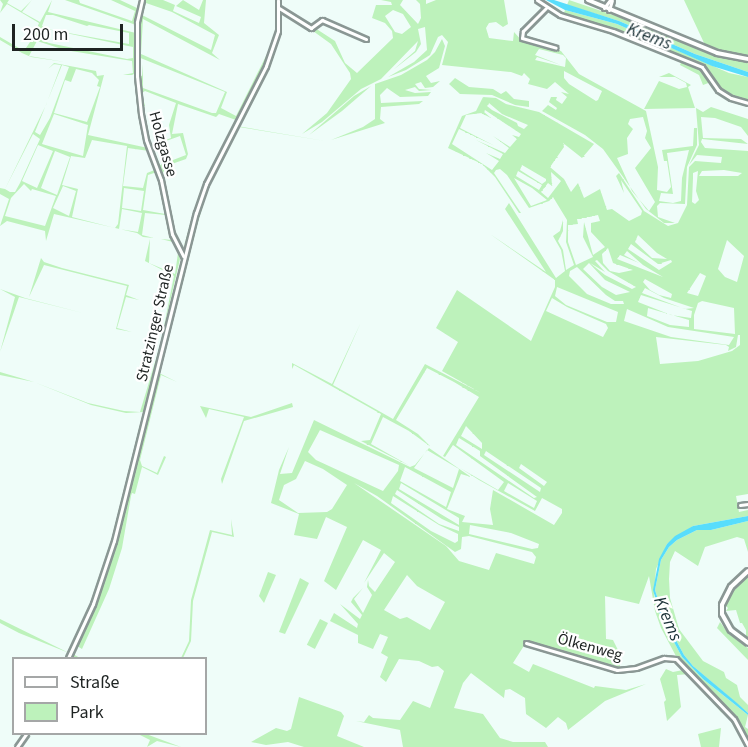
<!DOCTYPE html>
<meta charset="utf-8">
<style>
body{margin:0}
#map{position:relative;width:748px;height:747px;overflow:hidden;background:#effdf9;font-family:"Source Sans 3",sans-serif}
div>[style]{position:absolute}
.green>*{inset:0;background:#bdf2bb;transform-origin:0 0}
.water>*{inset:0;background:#58ddfc}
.roads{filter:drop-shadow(2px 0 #8a9794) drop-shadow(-2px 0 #8a9794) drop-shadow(0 2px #8a9794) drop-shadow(0 -2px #8a9794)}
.street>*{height:3px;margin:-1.5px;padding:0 1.5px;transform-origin:1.5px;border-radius:1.5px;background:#fff}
.secondary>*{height:4px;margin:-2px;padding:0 2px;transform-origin:2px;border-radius:2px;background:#fff}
span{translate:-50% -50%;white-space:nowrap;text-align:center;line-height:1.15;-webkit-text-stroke:4.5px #fff;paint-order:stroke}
.street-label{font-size:16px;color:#1e2322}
.water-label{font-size:18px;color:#1a3136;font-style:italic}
.legend{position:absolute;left:12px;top:657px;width:195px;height:78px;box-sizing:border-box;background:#fff;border:2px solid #a5a7a7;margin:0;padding:8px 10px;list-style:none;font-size:18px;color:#1e2322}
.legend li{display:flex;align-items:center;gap:12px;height:30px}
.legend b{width:30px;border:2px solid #a5a7a7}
.scale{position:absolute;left:12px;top:24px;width:111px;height:27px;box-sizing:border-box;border:3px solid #1e2322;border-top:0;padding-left:8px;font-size:18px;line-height:21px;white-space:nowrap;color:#1e2322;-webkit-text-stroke:4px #fff;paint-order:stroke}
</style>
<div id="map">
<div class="green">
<div style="clip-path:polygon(evenodd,0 0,9px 0,7px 3px,21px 11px,32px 0,22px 12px,40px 22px,52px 0,48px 12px,136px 33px,136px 73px,132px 75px,123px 75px,133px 73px,132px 61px,65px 50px,37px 41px,29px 56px,65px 62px,31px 57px,22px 53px,0 40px,0 37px,24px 51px,34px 36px,39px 23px,7px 4px,0 13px,3px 4px,0 0,46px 15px,53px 15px,87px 26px,89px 25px,129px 33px,129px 44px,52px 30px,42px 26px,46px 15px,0 0,42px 28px,133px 47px,133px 58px,127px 59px,49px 43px,37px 38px,42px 28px)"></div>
<div style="clip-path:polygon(65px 0,79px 0,80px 3px,132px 21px,135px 11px,111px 0,120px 0,137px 8px,141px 0,136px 25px)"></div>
<div style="clip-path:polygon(evenodd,143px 0,163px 0,175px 5px,173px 11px,199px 23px,201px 17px,176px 6px,183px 0,199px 10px,203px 0,206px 0,204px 23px,219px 35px,212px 53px,220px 60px,143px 19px,141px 54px,227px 92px,221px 108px,236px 116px,274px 40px,264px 65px,205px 183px,182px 252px,199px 195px,236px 120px,219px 114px,216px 117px,178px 104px,172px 134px,183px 133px,188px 154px,186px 159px,166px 166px,163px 173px,170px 223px,162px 180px,149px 146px,171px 138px,169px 125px,176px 103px,145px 91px,142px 93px,145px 106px,141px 106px,138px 76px,142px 76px,143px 64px,143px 88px,212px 113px,216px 113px,225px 92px,138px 57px,138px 22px,143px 0,146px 3px,172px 12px,215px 35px,211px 50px,142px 15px,146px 3px,143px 0,180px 136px,186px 155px,160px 165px,152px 146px,180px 136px)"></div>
<div style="clip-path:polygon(evenodd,381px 0,403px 0,400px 5px,418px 24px,421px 18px,420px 4px,416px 0,426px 0,426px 4px,436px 0,504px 0,508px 24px,503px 27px,496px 22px,489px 23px,486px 28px,489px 38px,513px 41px,514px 32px,523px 42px,561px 51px,579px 74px,646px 111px,658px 167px,657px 190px,667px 192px,671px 187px,667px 161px,664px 161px,662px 150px,693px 146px,694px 128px,697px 128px,697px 145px,687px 167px,685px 204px,660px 203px,657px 206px,658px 217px,675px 223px,664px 223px,646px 209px,603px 149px,585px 135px,542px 111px,548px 105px,556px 110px,557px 108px,549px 102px,551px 97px,557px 97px,556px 100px,562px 104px,567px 97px,561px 92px,569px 94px,555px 82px,547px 89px,528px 84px,530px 79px,524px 73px,522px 76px,511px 72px,442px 65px,448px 42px,442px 35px,438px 37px,430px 55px,406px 70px,388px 77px,414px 62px,427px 50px,425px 27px,418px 29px,421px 44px,416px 52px,393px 70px,415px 51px,418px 41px,381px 79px,361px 89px,322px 122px,302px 134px,327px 113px,351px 79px,350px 73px,331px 44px,313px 31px,315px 28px,335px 41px,345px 63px,357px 73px,393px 38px,392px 31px,385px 23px,372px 18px,376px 5px,392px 5px,391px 2px,381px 0,393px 10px,403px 14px,411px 27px,402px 34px,395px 32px,385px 16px,393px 10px,381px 0,539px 49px,563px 55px,566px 58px,565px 67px,535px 60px,537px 57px,561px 65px,535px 55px,539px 49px,381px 0,564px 71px,602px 91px,598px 100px,596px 101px,569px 84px,564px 78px,564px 71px,381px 0,643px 117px,647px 131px,645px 138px,651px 148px,635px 168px,655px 202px,649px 211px,632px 191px,617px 158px,628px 154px,627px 138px,633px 129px,628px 124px,630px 119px,643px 117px,381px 0,689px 150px,682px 178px,681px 201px,673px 203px,659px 201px,661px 193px,673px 194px,667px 153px,689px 150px)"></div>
<div style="clip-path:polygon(569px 0,622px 18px,716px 56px,748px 62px,748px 72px,695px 54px,619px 21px,567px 5px)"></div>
<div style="clip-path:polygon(684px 0,748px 0,748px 55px,724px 52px,705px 45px)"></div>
<div style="clip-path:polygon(565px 10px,617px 24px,729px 73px,748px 77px,748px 102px,720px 89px,711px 74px,701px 65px,630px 35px,564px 13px)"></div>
<div style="clip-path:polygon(280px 32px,270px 65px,242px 123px,241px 120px,267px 67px)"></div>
<div style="clip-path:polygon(442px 39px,445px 46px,439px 68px,426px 76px,431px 83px,440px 81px,433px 87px,425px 88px,421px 82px,415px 84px,419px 89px,432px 90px,419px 91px,415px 87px,405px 90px,415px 93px,431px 92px,428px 96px,400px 97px,387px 88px,380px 95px,381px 103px,423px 101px,419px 104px,381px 107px,380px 119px,385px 123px,331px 140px,363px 127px,375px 119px,375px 84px,401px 75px,427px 60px,435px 52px)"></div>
<div style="clip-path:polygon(682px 60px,701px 68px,711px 82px,703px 85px,699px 75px,680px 65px)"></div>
<div style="clip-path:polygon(evenodd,54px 63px,96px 71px,97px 76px,104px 75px,88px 135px,148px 148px,149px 151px,128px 148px,123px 186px,143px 188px,147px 173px,157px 169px,173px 242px,161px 239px,172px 240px,166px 215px,145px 213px,142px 235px,154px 238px,143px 237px,137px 233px,54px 214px,46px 241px,45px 231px,7px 221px,0 226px,9px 199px,0 194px,0 188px,5px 189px,46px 105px,61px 65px,54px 64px,48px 69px,54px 63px,62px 65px,69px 67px,50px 118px,40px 135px,35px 132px,62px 65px,54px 63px,76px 69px,92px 73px,99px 80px,97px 86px,100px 87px,87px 122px,54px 113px,65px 80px,71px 82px,76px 69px,54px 63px,54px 114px,88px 125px,83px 156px,42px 144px,54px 114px,54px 63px,33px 134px,40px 139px,20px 183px,15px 192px,10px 192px,5px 189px,33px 134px,54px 63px,92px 140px,127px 146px,118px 224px,115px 228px,72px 217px,78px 189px,62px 185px,71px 156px,85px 158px,92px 140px,54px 63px,38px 145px,53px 151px,37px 188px,22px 181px,38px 145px,54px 63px,55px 151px,70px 157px,57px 195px,41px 188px,55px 151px,54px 63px,157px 172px,161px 189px,165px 214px,143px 210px,148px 175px,157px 172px,54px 63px,24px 184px,31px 191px,32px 189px,56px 196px,45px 226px,5px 216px,11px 198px,24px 184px,54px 63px,63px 186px,76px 191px,69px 216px,53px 208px,63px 186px,54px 63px,124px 188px,144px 191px,141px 211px,122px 208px,124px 188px,54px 63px,122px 209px,142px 213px,138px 232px,119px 229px,122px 209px)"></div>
<div style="clip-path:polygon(669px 73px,691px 85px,688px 87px,695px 108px,644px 109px,659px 81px,679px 89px,687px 87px,686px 83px,675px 77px,659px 77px)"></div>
<div style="clip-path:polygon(455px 78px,469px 87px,493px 89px,501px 94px,506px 91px,514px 99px,529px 101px,529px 107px,515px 105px,492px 95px,460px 94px,449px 84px)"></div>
<div style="clip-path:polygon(371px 86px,342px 111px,309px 135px,354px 96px)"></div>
<div style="clip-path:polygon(evenodd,483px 97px,496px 98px,506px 104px,539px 112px,594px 144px,582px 158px,563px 143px,564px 147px,550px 167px,564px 179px,571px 192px,578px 183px,584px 198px,600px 189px,607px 210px,612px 209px,629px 221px,641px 215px,642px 211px,621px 180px,624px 193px,616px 176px,619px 173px,644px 211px,668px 226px,678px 223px,687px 205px,689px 167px,695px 161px,721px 163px,722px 157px,697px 155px,689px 165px,699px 145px,696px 108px,703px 112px,711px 107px,748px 119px,748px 136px,741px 127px,715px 118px,701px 117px,703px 138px,741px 139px,748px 144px,702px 139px,701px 142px,705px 148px,748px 151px,748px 494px,736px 496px,739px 512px,748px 510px,748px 516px,693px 526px,667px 544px,656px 569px,654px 595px,661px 618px,682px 657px,703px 679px,748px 715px,745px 727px,748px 729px,748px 741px,735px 719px,721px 712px,690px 674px,677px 675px,681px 707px,667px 721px,664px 702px,666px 700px,660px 679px,666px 669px,673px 672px,688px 669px,677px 658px,661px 628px,655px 611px,649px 576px,639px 604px,605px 596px,606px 639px,613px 640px,619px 652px,620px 668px,596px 663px,527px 641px,513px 663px,529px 672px,533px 664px,594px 688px,595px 686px,626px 690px,646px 684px,605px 701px,568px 730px,566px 723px,558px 717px,546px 728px,526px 714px,525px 698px,510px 689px,505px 690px,504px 698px,471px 673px,463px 683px,454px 708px,483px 714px,500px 738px,513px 742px,545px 742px,548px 747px,403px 747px,400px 730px,356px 721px,364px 722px,369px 715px,373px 718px,400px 720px,413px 701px,430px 708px,444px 671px,438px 666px,432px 667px,419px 661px,399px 659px,386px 682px,380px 677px,388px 657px,381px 653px,388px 637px,380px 634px,373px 649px,358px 643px,358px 635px,330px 621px,334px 613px,357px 628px,358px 624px,340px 604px,360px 619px,362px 615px,351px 602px,353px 598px,363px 588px,354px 599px,363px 613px,372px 595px,367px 587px,368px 580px,369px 586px,375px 592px,395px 562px,384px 553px,364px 583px,381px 550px,363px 540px,336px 590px,324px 581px,347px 527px,326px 517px,317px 539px,294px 535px,299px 514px,271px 503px,279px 470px,289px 447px,280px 474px,292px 473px,314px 420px,410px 467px,415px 465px,429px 448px,471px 477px,461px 474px,447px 509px,465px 516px,462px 522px,493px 525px,490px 509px,493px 490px,554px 525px,562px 513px,562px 509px,542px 498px,535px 511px,479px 480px,460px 468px,498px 490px,504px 482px,453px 445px,445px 457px,443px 456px,479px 397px,454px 382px,427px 368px,396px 420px,418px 434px,431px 447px,409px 431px,383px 417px,371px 444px,410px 466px,361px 441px,370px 440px,381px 414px,294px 365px,292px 369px,292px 363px,332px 384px,361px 322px,333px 385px,393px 419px,425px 364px,481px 393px,442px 371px,458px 342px,436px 328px,457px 290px,531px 341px,555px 287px,555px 280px,490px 234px,546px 272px,505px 209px,509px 203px,556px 278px,565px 271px,561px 250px,553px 236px,560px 231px,563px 220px,563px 231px,558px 241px,563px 250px,566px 270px,574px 265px,566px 242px,567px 220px,553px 197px,549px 201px,529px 208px,507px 175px,500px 169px,496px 170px,494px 173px,521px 213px,519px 213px,495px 177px,482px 164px,448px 148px,462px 116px,476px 111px,483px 97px,489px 103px,502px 114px,528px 125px,524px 129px,518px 126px,517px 123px,492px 110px,487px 106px,489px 103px,483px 97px,485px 110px,521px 134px,519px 137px,512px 135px,517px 139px,510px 147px,493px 136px,509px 148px,505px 153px,476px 140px,503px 154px,500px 159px,486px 153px,499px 161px,492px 170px,452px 144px,459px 129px,495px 146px,460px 128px,466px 115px,481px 113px,491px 118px,484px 112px,485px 110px,483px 97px,522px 165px,546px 179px,546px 181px,542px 184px,520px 170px,522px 165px,483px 97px,724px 170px,742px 173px,738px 176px,699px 176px,702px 171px,724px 170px,483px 97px,518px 171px,542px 185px,539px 190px,516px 176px,518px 171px,483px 97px,698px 171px,696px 191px,699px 200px,695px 204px,692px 202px,693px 178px,693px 173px,698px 171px,483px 97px,551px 172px,561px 181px,548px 198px,541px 192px,548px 183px,552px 186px,551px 172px,483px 97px,514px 178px,532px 188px,547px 200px,531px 206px,514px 178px,483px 97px,598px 215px,600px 221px,591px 223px,591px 232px,605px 247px,593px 255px,584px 222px,583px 237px,593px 257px,576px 265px,568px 242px,568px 225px,578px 224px,577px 219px,598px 215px,483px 97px,638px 235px,657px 253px,667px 259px,652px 258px,635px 242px,638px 235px,483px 97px,727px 240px,744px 256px,737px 282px,725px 277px,718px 269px,727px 240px,483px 97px,631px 244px,658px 264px,671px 260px,672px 262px,659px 270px,628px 249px,631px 244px,483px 97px,608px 248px,613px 263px,633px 270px,619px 273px,610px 271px,603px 263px,602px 254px,608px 248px,483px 97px,627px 251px,643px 265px,663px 277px,617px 259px,620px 255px,639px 263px,624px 255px,627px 251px,483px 97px,597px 260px,608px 271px,636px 287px,632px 289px,605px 275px,590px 263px,605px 272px,595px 261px,597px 260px,483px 97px,589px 263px,605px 280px,630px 292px,616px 295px,602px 287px,583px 269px,589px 263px,483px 97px,577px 267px,606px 295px,615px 301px,623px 301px,624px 304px,611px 304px,587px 294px,569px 276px,570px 271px,577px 267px,483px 97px,700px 273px,706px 276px,698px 296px,687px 293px,700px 273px,483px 97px,645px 279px,672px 294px,671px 298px,659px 295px,650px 290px,643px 282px,645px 279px,483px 97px,557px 287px,618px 312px,616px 322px,607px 322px,566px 305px,555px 296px,557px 287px,483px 97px,645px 288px,664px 298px,694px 308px,685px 309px,642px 293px,645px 288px,483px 97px,641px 295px,692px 311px,691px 318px,671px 315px,638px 302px,641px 295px,483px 97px,552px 298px,567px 307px,606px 324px,608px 328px,603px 337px,546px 311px,552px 298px,483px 97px,702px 301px,734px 308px,735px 334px,694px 329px,694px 315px,698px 303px,702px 301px,483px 97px,648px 308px,689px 320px,689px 327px,670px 325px,647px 316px,648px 308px,483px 97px,627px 309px,668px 327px,734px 337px,729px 345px,671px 337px,624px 321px,627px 309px,483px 97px,738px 335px,740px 335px,740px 345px,732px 351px,698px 361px,660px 364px,656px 337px,726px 345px,729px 347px,728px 351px,736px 347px,738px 335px,483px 97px,466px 426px,482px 443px,482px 449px,461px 436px,466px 426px,483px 97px,320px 430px,399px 465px,398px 471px,383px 491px,316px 460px,308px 452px,320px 430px,483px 97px,459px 438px,480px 451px,480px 456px,537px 497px,534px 498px,456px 445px,459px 438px,483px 97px,427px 450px,459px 469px,453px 488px,414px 468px,427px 450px,483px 97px,486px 451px,541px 488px,540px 492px,484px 455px,486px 451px,483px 97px,305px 461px,323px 469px,347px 485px,332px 509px,327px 512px,298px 513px,279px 500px,284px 485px,296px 479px,305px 461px,483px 97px,521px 464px,547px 482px,544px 486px,519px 468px,521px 464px,483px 97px,405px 467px,451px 492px,446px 507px,400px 481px,405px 467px,483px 97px,354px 483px,377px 496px,455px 552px,461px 549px,462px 537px,469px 536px,532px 552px,536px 557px,534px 564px,496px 553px,489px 570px,459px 561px,446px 546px,354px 483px,483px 97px,401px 483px,459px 518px,459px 525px,399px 489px,401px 483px,483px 97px,508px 483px,537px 501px,534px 508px,504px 491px,508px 483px,483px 97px,397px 490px,442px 519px,459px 527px,459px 531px,439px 524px,395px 494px,397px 490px,483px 97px,393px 496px,439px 525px,458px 534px,458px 541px,455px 543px,431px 531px,391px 503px,393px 496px,483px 97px,470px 525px,511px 533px,539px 544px,538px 548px,532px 549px,469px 534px,470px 525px,483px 97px,407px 575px,417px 586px,445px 602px,430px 630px,407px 617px,400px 619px,384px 610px,407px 575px)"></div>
<div style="clip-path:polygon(237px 126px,325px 141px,239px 127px,209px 185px,176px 296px,203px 197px)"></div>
<div style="clip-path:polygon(150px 239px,149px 263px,175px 274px,178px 253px,180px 259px,162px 336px,174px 276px,145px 261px)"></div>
<div style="clip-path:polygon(41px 258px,44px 262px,62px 268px,129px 285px,126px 295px,139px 300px,126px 297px,117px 328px,132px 332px,116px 329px,127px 286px,44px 265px,29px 297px)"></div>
<div style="clip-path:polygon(0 289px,25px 298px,83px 313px,19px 297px,0 352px,15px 297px)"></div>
<div style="clip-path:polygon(162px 339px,143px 412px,126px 413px,91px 405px,34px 382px,0 375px,0 372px,34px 382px,88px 403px,124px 411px,140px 412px)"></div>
<div style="clip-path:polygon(161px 374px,177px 382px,161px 375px,140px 460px,142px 466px,157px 473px,164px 456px,166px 457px,158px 475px,142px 467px,135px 494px,132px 493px,131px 496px,122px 548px,109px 589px,82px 649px,77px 646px,73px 654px,80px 658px,69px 658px,106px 570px,124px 510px,157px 375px)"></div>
<div style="clip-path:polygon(292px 403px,293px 407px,244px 421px,222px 484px,221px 479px,244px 417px,209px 409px,206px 418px,200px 406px,251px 417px)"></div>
<div style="clip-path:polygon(231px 519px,234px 537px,212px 532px,193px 601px,191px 641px,183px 658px,181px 658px,189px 641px,191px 600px,210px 530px,232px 535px)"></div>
<div style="clip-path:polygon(748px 521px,748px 552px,744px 539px,737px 537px,705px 547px,698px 566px,675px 551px,670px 562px,669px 579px,670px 598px,679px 629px,703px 661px,724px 672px,726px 678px,737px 685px,740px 697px,748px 705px,748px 713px,693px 666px,684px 655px,664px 618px,655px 590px,661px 560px,669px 547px,677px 540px,697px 530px,711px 530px)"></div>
<div style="clip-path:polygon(268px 572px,276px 575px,264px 603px,259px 596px)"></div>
<div style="clip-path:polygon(748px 575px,748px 639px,746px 639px,746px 630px,742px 623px,740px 623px,736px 610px,726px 611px,728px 608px,725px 605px,734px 589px)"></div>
<div style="clip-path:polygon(300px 578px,309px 583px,285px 634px,279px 632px)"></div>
<div style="clip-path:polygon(0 619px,69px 653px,19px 633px,0 623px)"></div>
<div style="left:320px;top:619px;width:9px;height:29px;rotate:27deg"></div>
<div style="clip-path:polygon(720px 622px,728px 633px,748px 648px,748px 660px,717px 628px)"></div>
<div style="clip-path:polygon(299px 697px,341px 712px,344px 716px,337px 736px,364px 747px,304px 747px,288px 742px,266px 745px,251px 742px,276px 728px,287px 731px,291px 729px)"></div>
<div style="clip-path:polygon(721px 728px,719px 747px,701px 747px,698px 734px)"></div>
<div style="clip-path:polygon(138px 734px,146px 734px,181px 747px,157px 741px,147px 747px,150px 740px)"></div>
</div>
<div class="water">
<div style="clip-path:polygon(546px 0,554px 0,619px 21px,695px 54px,748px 72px,748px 77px,712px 66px,617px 24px,565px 10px)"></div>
<div style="clip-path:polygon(748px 516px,748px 521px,711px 530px,697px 530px,677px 540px,669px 547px,661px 560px,655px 590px,664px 618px,684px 655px,693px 666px,737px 703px,748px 713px,748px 715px,703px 679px,682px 657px,661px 618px,653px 590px,659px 559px,667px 544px,675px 536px,693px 526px)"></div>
</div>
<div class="roads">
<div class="street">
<div style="left:142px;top:0;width:23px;rotate:103deg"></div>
<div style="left:137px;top:22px;width:54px;rotate:90deg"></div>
<div style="left:137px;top:76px;width:38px;rotate:84deg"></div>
<div style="left:141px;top:114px;width:26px;rotate:79deg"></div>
<div style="left:146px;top:140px;width:43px;rotate:69.4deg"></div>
<div style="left:161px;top:180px;width:55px;rotate:78.5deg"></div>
<div style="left:172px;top:234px;width:25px;rotate:63deg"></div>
<div style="left:537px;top:0;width:27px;rotate:33deg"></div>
<div style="left:560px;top:15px;width:55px;rotate:16.8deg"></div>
<div style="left:613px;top:31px;width:96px;rotate:22deg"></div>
<div style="left:702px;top:67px;width:28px;rotate:55deg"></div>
<div style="left:718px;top:90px;width:15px;rotate:32deg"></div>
<div style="left:731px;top:98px;width:18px;rotate:16deg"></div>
<div style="left:279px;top:8px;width:38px;rotate:32deg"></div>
<div style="left:311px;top:28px;width:14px;rotate:-36deg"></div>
<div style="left:322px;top:20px;width:48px;rotate:23.4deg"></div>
<div style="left:546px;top:8px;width:33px;rotate:135deg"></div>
<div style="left:523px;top:31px;width:7px;rotate:98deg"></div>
<div style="left:522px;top:38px;width:35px;rotate:16deg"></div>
<div style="left:604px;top:8px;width:10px;rotate:-53deg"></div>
<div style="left:609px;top:10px;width:10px;rotate:-73deg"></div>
<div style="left:740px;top:505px;width:8px;rotate:-7deg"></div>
<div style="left:526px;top:643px;width:95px;rotate:16.5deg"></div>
<div style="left:617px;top:670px;width:19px;rotate:-6deg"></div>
<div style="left:636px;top:668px;width:30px;rotate:-20deg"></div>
<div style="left:664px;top:658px;width:12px;rotate:5deg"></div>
<div style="left:676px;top:659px;width:83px;rotate:46deg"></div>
<div style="left:734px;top:719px;width:30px;rotate:62deg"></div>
<div style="left:68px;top:658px;width:60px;rotate:-65.2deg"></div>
<div style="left:93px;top:604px;width:66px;rotate:-71.6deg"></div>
<div style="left:114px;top:541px;width:338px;rotate:-76deg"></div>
<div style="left:196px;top:213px;width:31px;rotate:-71deg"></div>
<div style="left:206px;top:184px;width:132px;rotate:-63deg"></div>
<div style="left:266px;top:66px;width:37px;rotate:-71deg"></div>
<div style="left:278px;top:31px;width:31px;rotate:-90deg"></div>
<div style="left:17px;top:747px;width:16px;rotate:-55deg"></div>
</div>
<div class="secondary">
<div style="left:588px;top:0;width:139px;rotate:22.3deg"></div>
<div style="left:717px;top:53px;width:32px;rotate:11deg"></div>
<div style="left:748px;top:571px;width:23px;rotate:137deg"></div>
<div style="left:731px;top:587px;width:20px;rotate:117deg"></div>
<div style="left:722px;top:605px;width:9px;rotate:90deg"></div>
<div style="left:722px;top:614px;width:18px;rotate:61deg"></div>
<div style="left:731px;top:630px;width:21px;rotate:37deg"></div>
</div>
</div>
<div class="street-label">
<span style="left:163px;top:144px;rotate:74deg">Holzgasse</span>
<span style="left:155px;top:323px;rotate:-77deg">Stratzinger Straße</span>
<span style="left:590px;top:647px;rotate:15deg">Ölkenweg</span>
</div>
<div class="water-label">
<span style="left:649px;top:37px;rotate:21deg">Krems</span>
<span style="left:667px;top:619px;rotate:67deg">Krems</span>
</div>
<ul class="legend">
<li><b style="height:8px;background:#fff"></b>Straße</li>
<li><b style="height:16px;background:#bdf2bb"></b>Park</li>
</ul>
<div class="scale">200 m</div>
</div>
